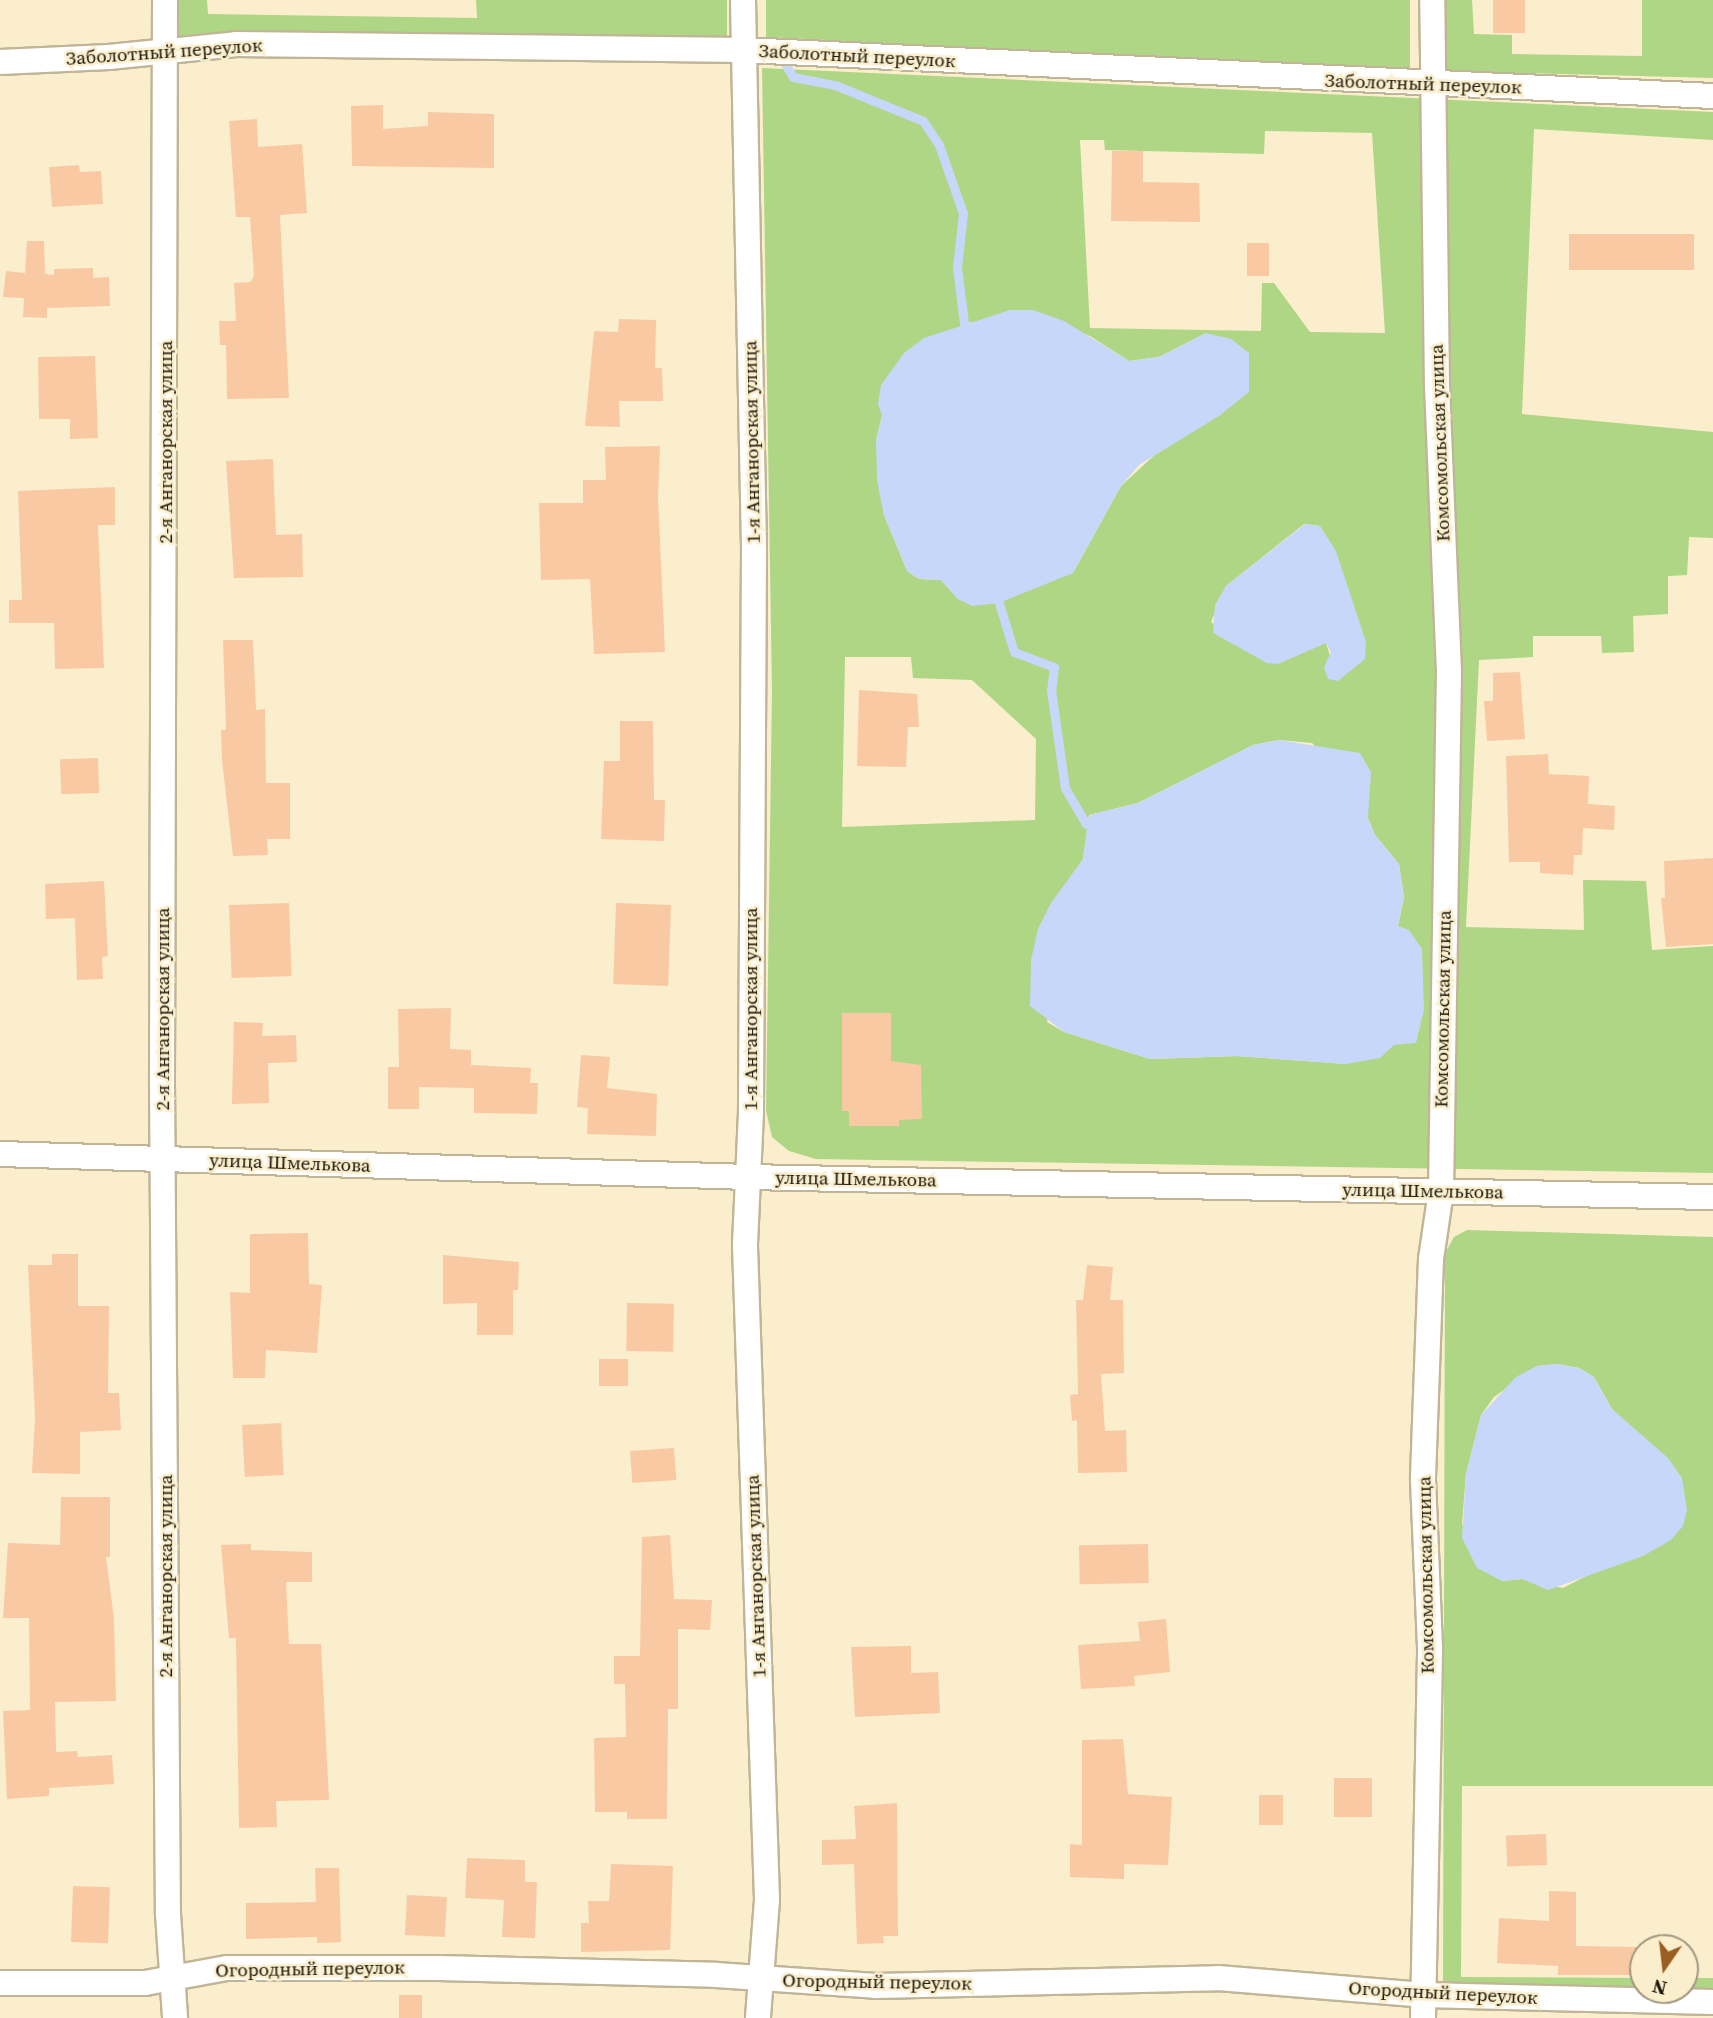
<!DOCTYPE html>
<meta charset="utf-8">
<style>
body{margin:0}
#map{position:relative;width:1713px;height:2018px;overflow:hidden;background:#faeecd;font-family:"Source Serif 4",serif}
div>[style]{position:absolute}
.green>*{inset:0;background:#aed684}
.water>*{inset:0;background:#c7d7f9}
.stream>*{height:9px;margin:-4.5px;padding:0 4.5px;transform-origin:4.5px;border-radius:4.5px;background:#c7d7f9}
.building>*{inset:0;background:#f9c9a3;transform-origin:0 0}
.roads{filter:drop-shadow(2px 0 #c0b596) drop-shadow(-2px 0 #c0b596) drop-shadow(0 2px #c0b596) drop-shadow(0 -2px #c0b596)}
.minor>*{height:24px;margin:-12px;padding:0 12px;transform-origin:12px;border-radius:12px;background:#fff}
span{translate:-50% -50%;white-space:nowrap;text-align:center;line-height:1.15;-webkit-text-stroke:5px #faeecd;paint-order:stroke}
.street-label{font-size:19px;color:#1a160a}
.north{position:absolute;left:1629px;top:1934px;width:70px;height:70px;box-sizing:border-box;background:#faeecd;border:2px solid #a0987f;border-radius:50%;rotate:194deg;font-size:19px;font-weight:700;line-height:28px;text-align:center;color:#1a160a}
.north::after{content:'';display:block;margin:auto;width:24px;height:32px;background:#9b5e22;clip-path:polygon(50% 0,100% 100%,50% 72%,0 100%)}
</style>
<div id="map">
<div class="green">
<div style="clip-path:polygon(174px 0,207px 0,208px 14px,477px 18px,476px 0,727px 0,727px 38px,174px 40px)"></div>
<div style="clip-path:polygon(766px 0,1410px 0,1410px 69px,766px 37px)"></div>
<div style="clip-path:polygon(1443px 0,1472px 0,1474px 34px,1512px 35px,1512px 54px,1642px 56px,1642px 0,1713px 0,1713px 78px,1444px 71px)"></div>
<div style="clip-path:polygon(evenodd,762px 68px,1713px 112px,1713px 140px,1534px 129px,1522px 414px,1713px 432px,1713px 538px,1689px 537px,1687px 575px,1668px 576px,1668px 614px,1633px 616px,1634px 652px,1602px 653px,1601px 636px,1533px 636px,1533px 657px,1479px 660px,1466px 927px,1584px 930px,1583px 880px,1646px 881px,1652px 950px,1713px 946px,1713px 1173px,816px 1159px,789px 1151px,772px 1137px,766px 1111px,772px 691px,762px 68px,1265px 131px,1372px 133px,1385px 333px,1310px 332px,1274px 283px,1262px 283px,1261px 331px,1090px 328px,1080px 140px,1104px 140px,1105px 150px,1264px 154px,1265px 131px,762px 68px,1010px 310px,1090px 336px,1129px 361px,1159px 357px,1206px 333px,1160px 450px,1121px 486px,1073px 573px,958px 599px,941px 580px,919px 579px,907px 571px,884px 515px,876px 440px,882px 416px,964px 323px,987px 321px,1010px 310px,762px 68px,1304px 524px,1320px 526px,1338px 681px,1326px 643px,1267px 663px,1211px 622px,1226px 586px,1304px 524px,762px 68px,845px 657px,911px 657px,913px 678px,972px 680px,1036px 739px,1035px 820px,842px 827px,845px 657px,762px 68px,1279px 740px,1312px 743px,1368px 799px,1368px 818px,1375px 835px,1399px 864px,1404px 897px,1398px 926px,1346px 1064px,1237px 1056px,1150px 1059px,1064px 1032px,1047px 1022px,1070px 879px,1083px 859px,1089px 815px,1138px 803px,1253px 745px,1279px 740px)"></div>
<div style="clip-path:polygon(evenodd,1467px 1230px,1713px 1237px,1713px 1786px,1462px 1786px,1461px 1977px,1643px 1978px,1643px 1990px,1685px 1990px,1685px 1978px,1713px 1978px,1713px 1993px,1443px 1985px,1445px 1253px,1454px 1237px,1467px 1230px,1558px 1364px,1579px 1368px,1594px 1377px,1612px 1409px,1631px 1428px,1596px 1571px,1563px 1588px,1522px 1579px,1502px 1581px,1462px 1524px,1466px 1474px,1481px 1415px,1494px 1397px,1537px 1366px,1558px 1364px)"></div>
</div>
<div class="water">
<div style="clip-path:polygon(1010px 310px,1033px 310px,1064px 321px,1129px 361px,1159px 357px,1206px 333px,1231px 339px,1249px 353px,1249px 392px,1219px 416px,1139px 465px,1121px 486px,1073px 573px,999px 603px,972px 606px,958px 599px,941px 580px,919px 579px,907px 571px,884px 515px,877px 481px,876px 440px,882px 416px,878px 404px,881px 385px,904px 353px,924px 338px)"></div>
<div style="clip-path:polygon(1305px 524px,1320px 526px,1336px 551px,1366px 642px,1365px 659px,1338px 681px,1328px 679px,1324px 667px,1331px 652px,1326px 643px,1278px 664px,1267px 663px,1213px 633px,1215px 605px,1226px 586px)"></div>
<div style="clip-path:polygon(1279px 740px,1360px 753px,1371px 772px,1368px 818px,1375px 835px,1399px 864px,1404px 897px,1398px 926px,1409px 930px,1422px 949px,1424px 1010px,1416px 1043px,1394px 1045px,1380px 1058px,1346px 1064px,1237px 1056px,1150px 1059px,1064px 1032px,1030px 1006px,1031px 960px,1038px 929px,1051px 903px,1083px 859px,1089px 815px,1138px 803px,1253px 745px)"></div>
<div style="clip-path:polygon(1558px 1364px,1579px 1368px,1594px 1377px,1612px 1409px,1668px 1458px,1682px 1478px,1687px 1510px,1683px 1526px,1671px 1540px,1643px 1556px,1548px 1590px,1522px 1579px,1502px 1581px,1477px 1568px,1462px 1538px,1466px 1474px,1481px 1415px,1516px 1377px,1537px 1366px)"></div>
</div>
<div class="stream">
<div style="left:784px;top:62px;width:17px;rotate:59deg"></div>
<div style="left:793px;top:77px;width:43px;rotate:10.8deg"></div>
<div style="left:835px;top:85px;width:95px;rotate:22.2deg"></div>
<div style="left:923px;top:121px;width:29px;rotate:56deg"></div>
<div style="left:939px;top:145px;width:72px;rotate:70.6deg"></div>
<div style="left:963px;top:213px;width:54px;rotate:96.3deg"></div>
<div style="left:957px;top:267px;width:56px;rotate:82.9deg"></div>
<div style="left:999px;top:603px;width:51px;rotate:73deg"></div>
<div style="left:1014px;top:652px;width:43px;rotate:20.6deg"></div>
<div style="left:1054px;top:667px;width:23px;rotate:97deg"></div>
<div style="left:1051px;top:690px;width:99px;rotate:81.9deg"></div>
<div style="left:1065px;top:788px;width:42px;rotate:59.7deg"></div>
</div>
<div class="building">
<div style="left:1493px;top:0;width:32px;height:33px"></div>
<div style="clip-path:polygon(383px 105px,383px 129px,428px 126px,428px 112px,494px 114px,494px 168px,352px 166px,351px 106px)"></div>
<div style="clip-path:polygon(257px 119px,258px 147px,302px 144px,307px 213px,280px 215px,289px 398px,227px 399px,226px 345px,220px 345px,219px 321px,236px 321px,234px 283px,251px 282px,254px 275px,250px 217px,236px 217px,229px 121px)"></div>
<div style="clip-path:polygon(1112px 151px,1143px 151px,1143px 182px,1199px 183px,1200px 222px,1111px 221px)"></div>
<div style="clip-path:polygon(79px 165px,80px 172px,101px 171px,103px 204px,52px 207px,49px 167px)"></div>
<div style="left:1694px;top:234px;width:36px;height:125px;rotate:90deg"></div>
<div style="clip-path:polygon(27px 241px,44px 241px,45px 274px,54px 275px,54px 269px,93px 268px,93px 278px,109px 277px,110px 306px,47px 308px,47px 318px,23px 317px,24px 298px,3px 297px,6px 271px,25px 273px)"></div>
<div style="left:1247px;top:243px;width:22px;height:33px"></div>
<div style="clip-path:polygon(619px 319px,656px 320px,655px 368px,662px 368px,663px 401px,619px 401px,620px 427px,585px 426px,594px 331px,618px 332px)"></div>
<div style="clip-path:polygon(95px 356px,98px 438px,70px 439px,70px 419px,39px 419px,38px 357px)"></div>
<div style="clip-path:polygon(660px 446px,658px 498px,665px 652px,594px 654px,590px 579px,541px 580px,539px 503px,583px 503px,583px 480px,606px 480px,605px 447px)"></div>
<div style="clip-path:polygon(273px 459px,276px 535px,302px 534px,303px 577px,234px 578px,226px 461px)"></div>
<div style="clip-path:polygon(115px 487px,115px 525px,98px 525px,104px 668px,55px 669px,54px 623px,9px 623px,9px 600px,22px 600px,18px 491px)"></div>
<div style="clip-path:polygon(223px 640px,253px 640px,256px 710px,265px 709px,266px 783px,290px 783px,290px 839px,267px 839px,268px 855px,233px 856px,222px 760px,221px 730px,226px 730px)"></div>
<div style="clip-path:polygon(1520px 672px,1525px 739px,1487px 741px,1484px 701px,1493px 701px,1493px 673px)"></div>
<div style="clip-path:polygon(859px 690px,917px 694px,919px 727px,908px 727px,906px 767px,857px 766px)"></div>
<div style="clip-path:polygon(620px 721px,653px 721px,654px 800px,665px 800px,664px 841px,601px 839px,604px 761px,620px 761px)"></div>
<div style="clip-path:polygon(1548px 754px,1549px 774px,1589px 776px,1588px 804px,1615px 806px,1614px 830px,1583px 828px,1582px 855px,1574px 855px,1573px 875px,1540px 873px,1540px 862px,1509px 862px,1506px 756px)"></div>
<div style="left:98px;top:758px;width:35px;height:38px;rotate:88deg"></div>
<div style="clip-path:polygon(1713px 858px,1713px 944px,1666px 947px,1661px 898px,1665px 898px,1664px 861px)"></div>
<div style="clip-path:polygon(104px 881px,108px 956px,102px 957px,103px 979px,77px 980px,75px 918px,46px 919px,45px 884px)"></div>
<div style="left:289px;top:903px;width:73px;height:60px;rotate:88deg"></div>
<div style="left:671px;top:905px;width:81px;height:55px;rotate:92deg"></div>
<div style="clip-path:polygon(451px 1008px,450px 1049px,471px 1050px,471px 1065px,531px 1068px,530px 1083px,538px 1083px,537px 1114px,474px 1113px,474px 1088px,419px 1087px,419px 1109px,388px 1109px,388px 1067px,399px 1067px,398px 1009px)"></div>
<div style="clip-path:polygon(842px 1013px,891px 1013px,891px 1061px,921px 1065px,922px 1119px,899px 1120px,899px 1126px,849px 1126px,849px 1111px,842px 1111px)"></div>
<div style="clip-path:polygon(234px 1022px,263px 1023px,262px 1036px,296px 1035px,297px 1062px,268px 1063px,269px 1103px,232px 1104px)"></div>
<div style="clip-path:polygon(581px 1055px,610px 1057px,607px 1088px,657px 1094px,656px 1136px,587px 1134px,588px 1108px,577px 1107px)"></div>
<div style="clip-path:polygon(308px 1233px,309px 1284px,322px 1285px,317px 1353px,266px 1350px,265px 1378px,233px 1378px,230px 1292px,250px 1293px,250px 1234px)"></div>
<div style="clip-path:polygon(52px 1254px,78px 1254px,78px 1306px,109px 1306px,108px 1393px,119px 1393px,121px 1430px,80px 1432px,80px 1474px,32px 1473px,35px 1417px,28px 1265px,52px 1265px)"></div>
<div style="clip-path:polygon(443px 1255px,519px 1262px,518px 1290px,513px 1290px,513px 1335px,477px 1335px,477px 1303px,443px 1304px)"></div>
<div style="clip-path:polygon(1087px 1265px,1113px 1267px,1110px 1300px,1123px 1300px,1124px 1373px,1101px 1374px,1105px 1431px,1126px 1430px,1127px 1472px,1078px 1473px,1077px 1420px,1072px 1421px,1070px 1395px,1078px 1394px,1076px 1300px,1083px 1300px)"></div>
<div style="left:627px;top:1303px;width:47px;height:48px;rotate:1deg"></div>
<div style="left:599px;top:1359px;width:29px;height:27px"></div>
<div style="left:281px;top:1423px;width:52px;height:39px;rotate:87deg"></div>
<div style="left:674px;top:1448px;width:32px;height:44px;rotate:86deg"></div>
<div style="clip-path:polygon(61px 1497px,110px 1497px,110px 1557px,106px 1557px,114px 1619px,116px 1701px,55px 1702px,56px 1752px,77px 1751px,78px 1757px,112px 1755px,114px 1784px,49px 1788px,49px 1796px,7px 1799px,3px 1711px,30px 1710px,29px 1618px,3px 1618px,8px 1543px,60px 1545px)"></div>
<div style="clip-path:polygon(670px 1535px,674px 1599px,712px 1600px,710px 1630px,678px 1629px,678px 1709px,668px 1709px,667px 1819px,627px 1819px,627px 1812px,595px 1812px,594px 1738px,626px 1737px,625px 1684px,614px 1684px,614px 1656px,640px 1656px,642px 1537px)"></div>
<div style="clip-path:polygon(251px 1544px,251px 1550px,312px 1552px,312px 1582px,286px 1582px,289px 1644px,321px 1644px,329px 1800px,276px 1801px,277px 1827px,239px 1828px,236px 1638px,229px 1638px,221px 1545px)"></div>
<div style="left:1148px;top:1544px;width:39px;height:69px;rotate:89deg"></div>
<div style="clip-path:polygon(1166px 1619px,1170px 1672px,1134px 1676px,1135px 1686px,1081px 1689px,1078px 1645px,1140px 1641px,1138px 1622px)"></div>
<div style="clip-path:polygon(911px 1646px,911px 1673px,938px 1672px,940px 1713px,855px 1717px,851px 1647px)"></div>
<div style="clip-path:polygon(1123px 1739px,1128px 1794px,1172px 1797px,1168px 1865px,1124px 1864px,1124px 1879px,1070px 1877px,1070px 1844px,1082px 1845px,1082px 1740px)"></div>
<div style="left:1334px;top:1778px;width:38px;height:39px"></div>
<div style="left:1259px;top:1795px;width:24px;height:30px"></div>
<div style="clip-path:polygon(897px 1803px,898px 1936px,883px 1936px,884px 1943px,857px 1944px,854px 1864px,822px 1865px,822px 1840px,856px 1839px,854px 1806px)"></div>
<div style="left:1546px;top:1834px;width:31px;height:40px;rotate:88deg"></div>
<div style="clip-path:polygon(467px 1858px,525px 1860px,525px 1882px,537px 1882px,535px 1938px,502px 1937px,504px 1900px,465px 1898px)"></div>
<div style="clip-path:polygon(611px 1864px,673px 1866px,670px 1950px,581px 1952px,581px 1923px,589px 1923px,588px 1901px,609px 1901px)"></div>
<div style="clip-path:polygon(315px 1868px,339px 1868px,341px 1942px,317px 1943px,317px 1937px,246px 1939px,246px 1903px,316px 1902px)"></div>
<div style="left:73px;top:1886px;width:37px;height:56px;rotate:2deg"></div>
<div style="clip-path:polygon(1549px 1891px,1576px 1892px,1576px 1946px,1639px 1947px,1639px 1975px,1558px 1975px,1558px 1966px,1497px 1963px,1499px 1918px,1549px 1921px)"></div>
<div style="left:407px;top:1895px;width:40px;height:40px;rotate:3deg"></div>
<div style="left:399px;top:1995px;width:23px;height:23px"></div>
</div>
<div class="roads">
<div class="minor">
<div style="left:165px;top:0;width:1083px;rotate:90.16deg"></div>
<div style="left:162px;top:1083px;width:831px;rotate:89.59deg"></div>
<div style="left:168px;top:1914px;width:104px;rotate:86.1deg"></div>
<div style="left:743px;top:0;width:549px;rotate:88.85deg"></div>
<div style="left:754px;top:549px;width:563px;rotate:90.31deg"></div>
<div style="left:751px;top:1112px;width:134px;rotate:92.6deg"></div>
<div style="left:745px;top:1246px;width:654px;rotate:88.07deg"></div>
<div style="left:767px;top:1900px;width:118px;rotate:94.4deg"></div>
<div style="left:0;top:62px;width:109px;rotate:-2.6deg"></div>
<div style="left:109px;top:57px;width:128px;rotate:-5.8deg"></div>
<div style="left:236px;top:44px;width:508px;rotate:0.68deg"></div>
<div style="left:744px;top:50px;width:970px;rotate:2.72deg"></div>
<div style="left:0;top:1154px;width:747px;rotate:1.76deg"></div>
<div style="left:747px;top:1177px;width:966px;rotate:1.19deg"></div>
<div style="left:0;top:1983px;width:145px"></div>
<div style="left:145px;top:1983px;width:83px;rotate:-10.4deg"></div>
<div style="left:227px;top:1968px;width:211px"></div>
<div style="left:438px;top:1968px;width:278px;rotate:1.4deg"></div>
<div style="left:716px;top:1975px;width:160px;rotate:3.9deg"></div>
<div style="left:876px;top:1986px;width:342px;rotate:-1.3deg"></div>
<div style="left:1218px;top:1978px;width:206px;rotate:4.7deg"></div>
<div style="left:1423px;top:1995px;width:290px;rotate:1.4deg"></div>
<div style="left:1423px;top:2018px;width:371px;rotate:-88.9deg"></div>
<div style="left:1430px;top:1647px;width:170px;rotate:-92.4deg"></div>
<div style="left:1423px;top:1477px;width:218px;rotate:-87.9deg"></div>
<div style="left:1431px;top:1259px;width:69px;rotate:-81.6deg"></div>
<div style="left:1441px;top:1191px;width:519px;rotate:-89.12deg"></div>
<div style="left:1449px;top:672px;width:285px;rotate:-92.4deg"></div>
<div style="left:1437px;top:387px;width:387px;rotate:-90.7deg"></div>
</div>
</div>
<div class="street-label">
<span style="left:164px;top:52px;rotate:-4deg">Заболотный переулок</span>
<span style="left:857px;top:56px;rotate:3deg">Заболотный переулок</span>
<span style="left:1423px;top:84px;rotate:2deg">Заболотный переулок</span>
<span style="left:166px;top:442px;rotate:-90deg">2-я Анганорская улица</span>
<span style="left:752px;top:442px;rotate:-91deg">1-я Анганорская улица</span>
<span style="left:1440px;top:443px;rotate:-92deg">Комсомольская улица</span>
<span style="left:163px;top:1009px;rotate:-90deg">2-я Анганорская улица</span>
<span style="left:751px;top:1009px;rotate:-90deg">1-я Анганорская улица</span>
<span style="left:1443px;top:1009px;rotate:-89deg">Комсомольская улица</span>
<span style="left:290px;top:1163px;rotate:2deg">улица Шмелькова</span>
<span style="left:856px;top:1179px;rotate:1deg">улица Шмелькова</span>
<span style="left:1423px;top:1191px;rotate:1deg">улица Шмелькова</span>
<span style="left:1426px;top:1575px;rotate:-91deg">Комсомольская улица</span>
<span style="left:166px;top:1576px;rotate:-90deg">2-я Анганорская улица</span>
<span style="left:756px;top:1576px;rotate:-92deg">1-я Анганорская улица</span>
<span style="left:310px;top:1969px;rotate:-1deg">Огородный переулок</span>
<span style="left:877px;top:1982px;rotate:1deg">Огородный переулок</span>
<span style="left:1443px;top:1993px;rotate:3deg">Огородный переулок</span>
</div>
<div class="north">N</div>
</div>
